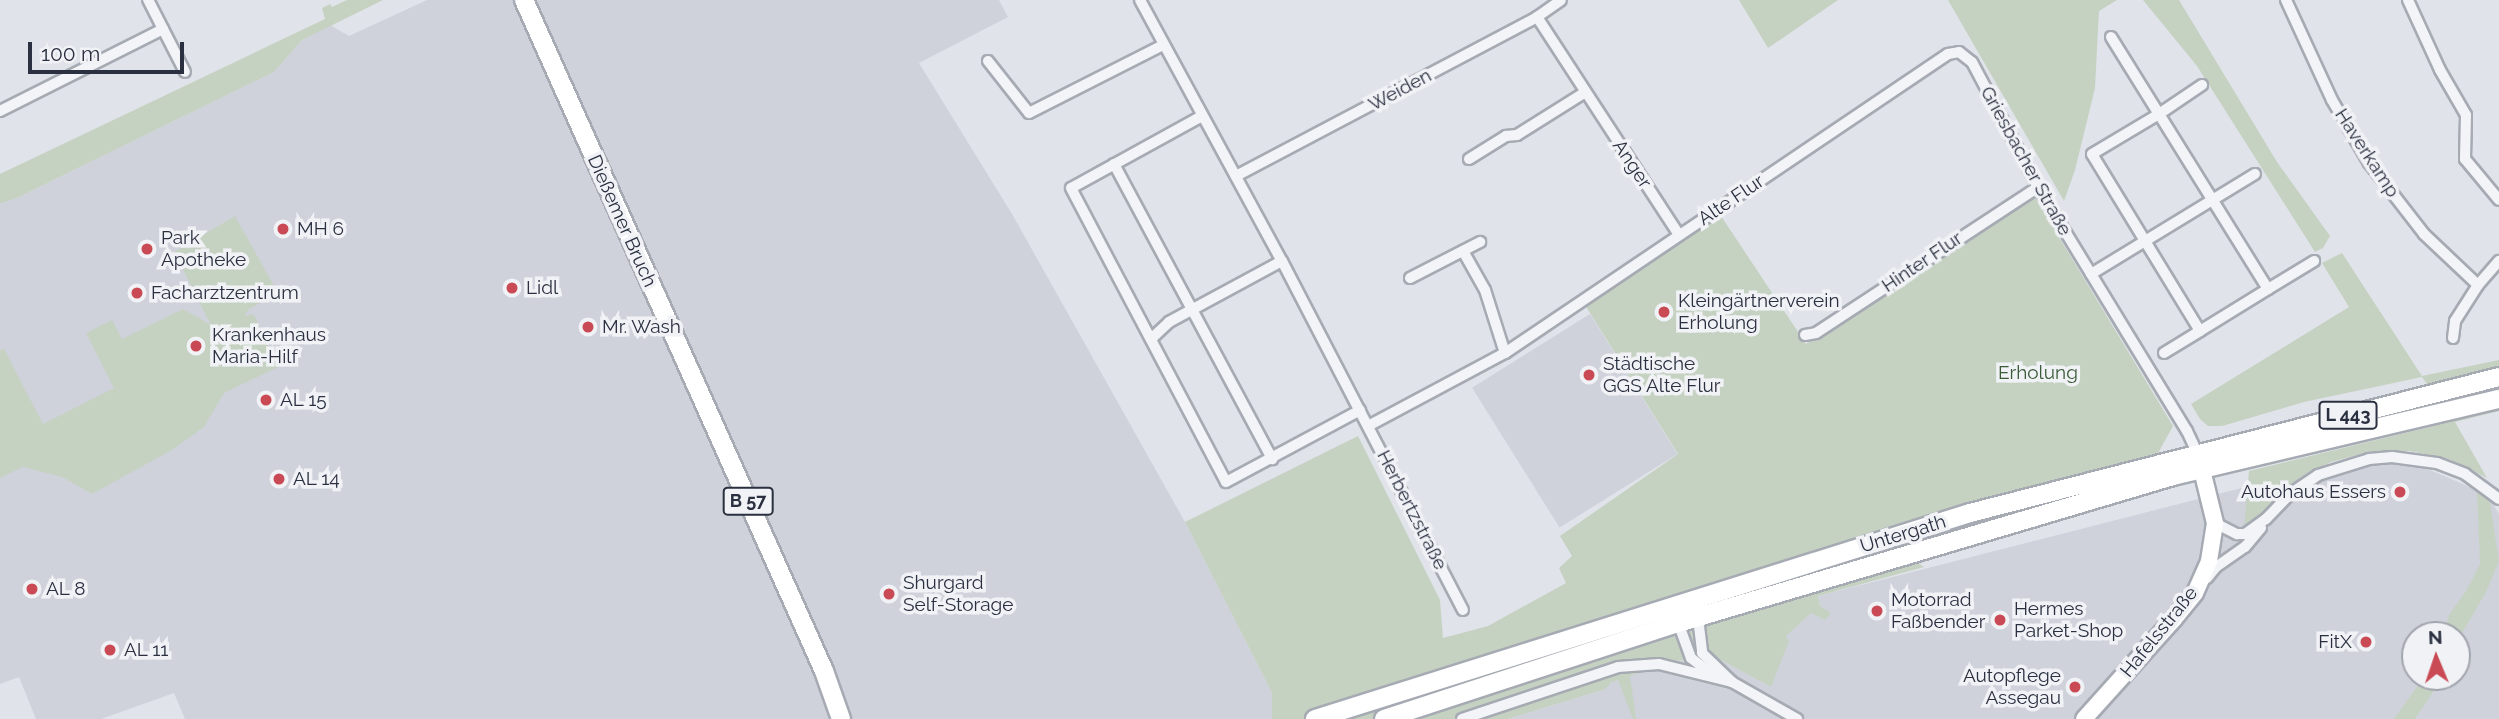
<!DOCTYPE html>
<meta charset="utf-8">
<style>
body{margin:0}
#map{position:relative;width:2499px;height:719px;overflow:hidden;background:#e0e3e9;font-family:Raleway,sans-serif}
div>[style]{position:absolute}
.built>*{inset:0;background:#cfd2db;transform-origin:0 0}
.green>*{inset:0;background:#c5d2c2}
.roads{filter:drop-shadow(2px 0 #a6aab3) drop-shadow(-2px 0 #a6aab3) drop-shadow(0 2px #a6aab3) drop-shadow(0 -2px #a6aab3)}
.minor>*{height:10px;margin:-5px;padding:0 5px;transform-origin:5px;border-radius:5px;background:#f3f4f7}
.secondary>*{height:16px;margin:-8px;padding:0 8px;transform-origin:8px;border-radius:8px;background:#fff}
.primary>*{height:18px;margin:-9px;padding:0 9px;transform-origin:9px;border-radius:9px;background:#fff}
.dots>*{width:19px;height:19px;translate:-50% -50%;box-sizing:border-box;border:4px solid #f0f2f6;border-radius:50%}
span{translate:-50% -50%;white-space:nowrap;text-align:center;line-height:1.15;-webkit-text-stroke:7px #f0f2f6;paint-order:stroke}
.shield-label span{padding:2px 5px;background:#f0f2f6;border:2px solid;border-radius:5px;-webkit-text-stroke-width:0}
.shield-label{font-size:18px;color:#2a3040;font-weight:700}
.street-label{font-size:19px;color:#2a3040}
.poi-label{font-size:19px;color:#2a3040}
.left{translate:0 -50%;text-align:left}
.right{translate:-100% -50%;text-align:right}
.park-label{font-size:19px;color:#3b5b37}
.north{position:absolute;left:2401px;top:621px;width:70px;height:70px;box-sizing:border-box;background:#f0f2f6;border:2px solid #a1a4ad;border-radius:50%;rotate:358deg;font-size:19px;font-weight:700;line-height:28px;text-align:center;color:#2a3040}
.north::after{content:'';display:block;margin:auto;width:24px;height:32px;background:#c94a54;clip-path:polygon(50% 0,100% 100%,50% 72%,0 100%)}
.scale{position:absolute;left:28px;top:42px;width:156px;height:32px;box-sizing:border-box;border:4px solid #2a3040;border-top:0;padding-left:9px;font-size:21px;line-height:24px;white-space:nowrap;color:#2a3040;-webkit-text-stroke:5px #f0f2f6;paint-order:stroke}
</style>
<div id="map">
<div class="built">
<div style="clip-path:polygon(427px 0,999px 0,1008px 17px,919px 63px,1012px 214px,1185px 522px,1272px 693px,1272px 719px,185px 719px,174px 693px,101px 719px,36px 719px,19px 677px,0 684px,0 204px,19px 197px,274px 72px,302px 40px,330px 25px,349px 36px)"></div>
<div style="left:1590px;top:314px;width:165px;height:139px;rotate:58deg"></div>
<div style="clip-path:polygon(evenodd,2411px 462px,2477px 490px,2489px 498px,2499px 514px,2499px 719px,1508px 719px,1603px 690px,1608px 683px,1674px 661px,1717px 658px,1771px 687px,1785px 636px,1811px 613px,1830px 613px,1820px 606px,1818px 596px,2269px 481px,2358px 465px,2411px 462px,2415px 635px,2457px 635px,2457px 677px,2415px 677px,2415px 635px)"></div>
</div>
<div class="green">
<div style="clip-path:polygon(347px 0,383px 0,302px 40px,274px 72px,19px 197px,0 204px,0 174px,325px 19px,322px 8px,330px 4px,332px 7px)"></div>
<div style="clip-path:polygon(1739px 0,1838px 0,1768px 48px)"></div>
<div style="clip-path:polygon(1948px 0,2117px 0,2099px 11px,2095px 88px,2075px 170px,2064px 201px)"></div>
<div style="clip-path:polygon(2143px 0,2179px 0,2277px 162px,2330px 236px,2323px 248px,2315px 252px,2197px 66px)"></div>
<div style="clip-path:polygon(2033px 194px,2173px 426px,2157px 455px,1875px 534px,1924px 567px,1818px 596px,1820px 606px,1831px 613px,1825px 620px,1811px 613px,1786px 636px,1789px 641px,1771px 687px,1717px 658px,1674px 661px,1630px 676px,1636px 719px,1633px 719px,1618px 680px,1609px 683px,1610px 685px,1603px 690px,1508px 719px,1272px 719px,1272px 693px,1185px 522px,1358px 436px,1440px 600px,1443px 638px,1488px 626px,1566px 583px,1559px 568px,1572px 556px,1560px 536px,1678px 454px,1585px 305px,1721px 216px,1806px 344px)"></div>
<div style="clip-path:polygon(235px 216px,278px 293px,249px 309px,244px 316px,254px 314px,278px 367px,224px 393px,204px 427px,172px 450px,92px 494px,62px 477px,23px 467px,0 478px,0 350px,4px 349px,43px 424px,114px 388px,86px 333px,112px 320px,122px 339px,183px 309px,211px 325px,174px 252px)"></div>
<div style="clip-path:polygon(2342px 253px,2422px 376px,2499px 360px,2499px 411px,2455px 422px,2487px 478px,2449px 459px,2410px 451px,2368px 452px,2331px 462px,2307px 473px,2286px 487px,2259px 518px,2244px 527px,2249px 471px,2454px 421px,2422px 377px,2304px 402px,2222px 426px,2208px 426px,2200px 419px,2191px 404px,2349px 307px,2322px 263px)"></div>
<div style="clip-path:polygon(2477px 490px,2490px 503px,2499px 561px,2486px 592px,2457px 642px,2457px 635px,2443px 635px,2449px 615px,2466px 591px,2480px 564px)"></div>
<div style="clip-path:polygon(2424px 677px,2443px 677px,2415px 719px,2394px 719px)"></div>
</div>
<div class="roads">
<div class="minor">
<div style="left:1140px;top:0;width:297px;rotate:61.5deg"></div>
<div style="left:1282px;top:261px;width:393px;rotate:62.6deg"></div>
<div style="left:2286px;top:0;width:110px;rotate:65.3deg"></div>
<div style="left:2332px;top:100px;width:73px;rotate:59.6deg"></div>
<div style="left:2369px;top:163px;width:90px;rotate:52.2deg"></div>
<div style="left:2424px;top:234px;width:74px;rotate:43.4deg"></div>
<div style="left:2408px;top:0;width:77px;rotate:65.4deg"></div>
<div style="left:2440px;top:70px;width:52px;rotate:60deg"></div>
<div style="left:2466px;top:115px;width:44px;rotate:91.3deg"></div>
<div style="left:2465px;top:159px;width:53px;rotate:50.3deg"></div>
<div style="left:1537px;top:17px;width:260px;rotate:56.9deg"></div>
<div style="left:163px;top:29px;width:48px;rotate:62.9deg"></div>
<div style="left:2111px;top:37px;width:91px;rotate:58.1deg"></div>
<div style="left:2159px;top:114px;width:52px;rotate:-34deg"></div>
<div style="left:988px;top:61px;width:66px;rotate:51.7deg"></div>
<div style="left:1029px;top:113px;width:150px;rotate:-26.9deg"></div>
<div style="left:0;top:111px;width:182px;rotate:-26.7deg"></div>
<div style="left:163px;top:29px;width:33px;rotate:-117deg"></div>
<div style="left:2159px;top:114px;width:206px;rotate:58.1deg"></div>
<div style="left:2268px;top:289px;width:80px;rotate:148.3deg"></div>
<div style="left:2200px;top:331px;width:207px;rotate:-121.4deg"></div>
<div style="left:2092px;top:154px;width:78px;rotate:-30.8deg"></div>
<div style="left:1202px;top:116px;width:149px;rotate:151.2deg"></div>
<div style="left:1071px;top:188px;width:332px;rotate:62.2deg"></div>
<div style="left:1226px;top:482px;width:152px;rotate:-28.2deg"></div>
<div style="left:1469px;top:159px;width:44px;rotate:-31.9deg"></div>
<div style="left:1506px;top:136px;width:11px;rotate:-5deg"></div>
<div style="left:1517px;top:135px;width:79px;rotate:-32.1deg"></div>
<div style="left:1114px;top:164px;width:335px;rotate:61.8deg"></div>
<div style="left:1236px;top:176px;width:340px;rotate:-27.8deg"></div>
<div style="left:1537px;top:17px;width:29px;rotate:-35deg"></div>
<div style="left:1463px;top:251px;width:45px;rotate:60.6deg"></div>
<div style="left:1485px;top:290px;width:66px;rotate:72.4deg"></div>
<div style="left:2091px;top:274px;width:192px;rotate:-31.4deg"></div>
<div style="left:1410px;top:278px;width:79px;rotate:-27.2deg"></div>
<div style="left:2268px;top:289px;width:54px;rotate:-31.3deg"></div>
<div style="left:1805px;top:335px;width:11px;rotate:-10deg"></div>
<div style="left:1816px;top:333px;width:266px;rotate:-33.3deg"></div>
<div style="left:2453px;top:338px;width:17px;rotate:-83deg"></div>
<div style="left:2455px;top:321px;width:43px;rotate:-57.4deg"></div>
<div style="left:2478px;top:285px;width:32px;rotate:-49deg"></div>
<div style="left:1151px;top:339px;width:25px;rotate:-43deg"></div>
<div style="left:1169px;top:322px;width:128px;rotate:-28.4deg"></div>
<div style="left:2164px;top:353px;width:42px;rotate:-31.4deg"></div>
<div style="left:1368px;top:426px;width:155px;rotate:-28.1deg"></div>
<div style="left:1505px;top:353px;width:534px;rotate:-34.02deg"></div>
<div style="left:1948px;top:54px;width:11px;rotate:-10deg"></div>
<div style="left:1959px;top:52px;width:16px;rotate:38deg"></div>
<div style="left:1972px;top:62px;width:141px;rotate:62.2deg"></div>
<div style="left:2038px;top:187px;width:286px;rotate:58.6deg"></div>
<div style="left:2187px;top:431px;width:23px;rotate:65deg"></div>
<div style="left:2215px;top:523px;width:25px;rotate:27deg"></div>
<div style="left:2237px;top:534px;width:8px"></div>
<div style="left:2245px;top:534px;width:26px;rotate:-36deg"></div>
<div style="left:2266px;top:519px;width:35px;rotate:-46deg"></div>
<div style="left:2290px;top:494px;width:34px;rotate:-34deg"></div>
<div style="left:2318px;top:475px;width:53px;rotate:-17.4deg"></div>
<div style="left:2369px;top:459px;width:23px;rotate:-5deg"></div>
<div style="left:2392px;top:457px;width:45px;rotate:7.6deg"></div>
<div style="left:2437px;top:463px;width:30px;rotate:21deg"></div>
<div style="left:2465px;top:474px;width:42px;rotate:36.3deg"></div>
<div style="left:2207px;top:578px;width:14px;rotate:-51deg"></div>
<div style="left:2216px;top:567px;width:35px;rotate:-35deg"></div>
<div style="left:2245px;top:547px;width:25px;rotate:-50deg"></div>
<div style="left:1685px;top:601px;width:13px;rotate:42deg"></div>
<div style="left:1695px;top:610px;width:9px;rotate:69deg"></div>
<div style="left:1698px;top:618px;width:35px;rotate:83deg"></div>
<div style="left:1702px;top:653px;width:42px;rotate:44deg"></div>
<div style="left:1732px;top:682px;width:25px;rotate:-157deg"></div>
<div style="left:1709px;top:672px;width:23px;rotate:-142deg"></div>
<div style="left:1691px;top:658px;width:37px;rotate:-110deg"></div>
<div style="left:1678px;top:623px;width:23px;rotate:-72deg"></div>
<div style="left:1462px;top:719px;width:164px;rotate:-18.4deg"></div>
<div style="left:1618px;top:667px;width:41px;rotate:-4.2deg"></div>
<div style="left:1659px;top:664px;width:75px;rotate:13.9deg"></div>
<div style="left:1732px;top:682px;width:75px;rotate:29.6deg"></div>
</div>
<div class="secondary">
<div style="left:2084px;top:719px;width:135px;rotate:-48deg"></div>
<div style="left:2174px;top:619px;width:33px;rotate:-51deg"></div>
<div style="left:2195px;top:593px;width:35px;rotate:-66deg"></div>
<div style="left:2209px;top:561px;width:38px;rotate:-81deg"></div>
<div style="left:2215px;top:523px;width:67px;rotate:-103.8deg"></div>
</div>
<div class="primary">
<div style="left:524px;top:0;width:735px;rotate:65.91deg"></div>
<div style="left:824px;top:671px;width:51px;rotate:70.5deg"></div>
<div style="left:1315px;top:719px;width:687px;rotate:-17.46deg"></div>
<div style="left:1970px;top:513px;width:546px;rotate:-14.42deg"></div>
<div style="left:1384px;top:719px;width:309px;rotate:-18.1deg"></div>
<div style="left:1678px;top:623px;width:516px;rotate:-16.54deg"></div>
<div style="left:2173px;top:476px;width:335px;rotate:-13.3deg"></div>
</div>
</div>
<div class="dots">
<div style="left:283px;top:229px;background:#c94a54"></div>
<div style="left:147px;top:249px;background:#c94a54"></div>
<div style="left:512px;top:288px;background:#c94a54"></div>
<div style="left:137px;top:293px;background:#c94a54"></div>
<div style="left:1664px;top:312px;background:#c94a54"></div>
<div style="left:588px;top:327px;background:#c94a54"></div>
<div style="left:196px;top:346px;background:#c94a54"></div>
<div style="left:1589px;top:375px;background:#c94a54"></div>
<div style="left:266px;top:400px;background:#c94a54"></div>
<div style="left:279px;top:479px;background:#c94a54"></div>
<div style="left:2400px;top:492px;background:#c94a54"></div>
<div style="left:32px;top:589px;background:#c94a54"></div>
<div style="left:889px;top:594px;background:#c94a54"></div>
<div style="left:1877px;top:611px;background:#c94a54"></div>
<div style="left:2000px;top:620px;background:#c94a54"></div>
<div style="left:2366px;top:642px;background:#c94a54"></div>
<div style="left:110px;top:650px;background:#c94a54"></div>
<div style="left:2075px;top:687px;background:#c94a54"></div>
</div>
<div class="shield-label">
<span style="left:2348px;top:415px">L 443</span>
<span style="left:748px;top:501px">B 57</span>
</div>
<div class="street-label">
<span style="left:1400px;top:90px;rotate:-28deg">Weiden</span>
<span style="left:2367px;top:153px;rotate:57deg">Haverkamp</span>
<span style="left:2026px;top:161px;rotate:61deg">Griesbacher Straße</span>
<span style="left:1632px;top:164px;rotate:56deg">Anger</span>
<span style="left:1731px;top:200px;rotate:-34deg">Alte Flur</span>
<span style="left:622px;top:221px;rotate:66deg">Dießemer Bruch</span>
<span style="left:1922px;top:262px;rotate:-34deg">Hinter Flur</span>
<span style="left:1412px;top:510px;rotate:63deg">Herbertzstraße</span>
<span style="left:1903px;top:534px;rotate:-17deg">Untergath</span>
<span style="left:2159px;top:632px;rotate:-51deg">Hafelsstraße</span>
</div>
<div class="poi-label">
<span class="left" style="left:297px;top:229px">MH 6</span>
<span class="left" style="left:161px;top:249px">Park<br>Apotheke</span>
<span class="left" style="left:526px;top:288px">Lidl</span>
<span class="left" style="left:151px;top:293px">Facharztzentrum</span>
<span class="left" style="left:1678px;top:312px">Kleingärtnerverein<br>Erholung</span>
<span class="left" style="left:602px;top:327px">Mr. Wash</span>
<span class="left" style="left:212px;top:346px">Krankenhaus<br>Maria-Hilf</span>
<span class="left" style="left:1603px;top:375px">Städtische<br>GGS Alte Flur</span>
<span class="left" style="left:280px;top:400px">AL 15</span>
<span class="left" style="left:293px;top:479px">AL 14</span>
<span class="right" style="left:2386px;top:492px">Autohaus Essers</span>
<span class="left" style="left:903px;top:594px">Shurgard<br>Self-Storage</span>
<span class="left" style="left:46px;top:589px">AL 8</span>
<span class="left" style="left:1891px;top:611px">Motorrad<br>Faßbender</span>
<span class="left" style="left:2014px;top:620px">Hermes<br>Parket-Shop</span>
<span class="right" style="left:2352px;top:642px">FitX</span>
<span class="left" style="left:124px;top:650px">AL 11</span>
<span class="right" style="left:2061px;top:687px">Autopflege<br>Assegau</span>
</div>
<div class="park-label">
<span style="left:2038px;top:373px">Erholung</span>
</div>
<div class="north">N</div>
<div class="scale">100 m</div>
</div>
